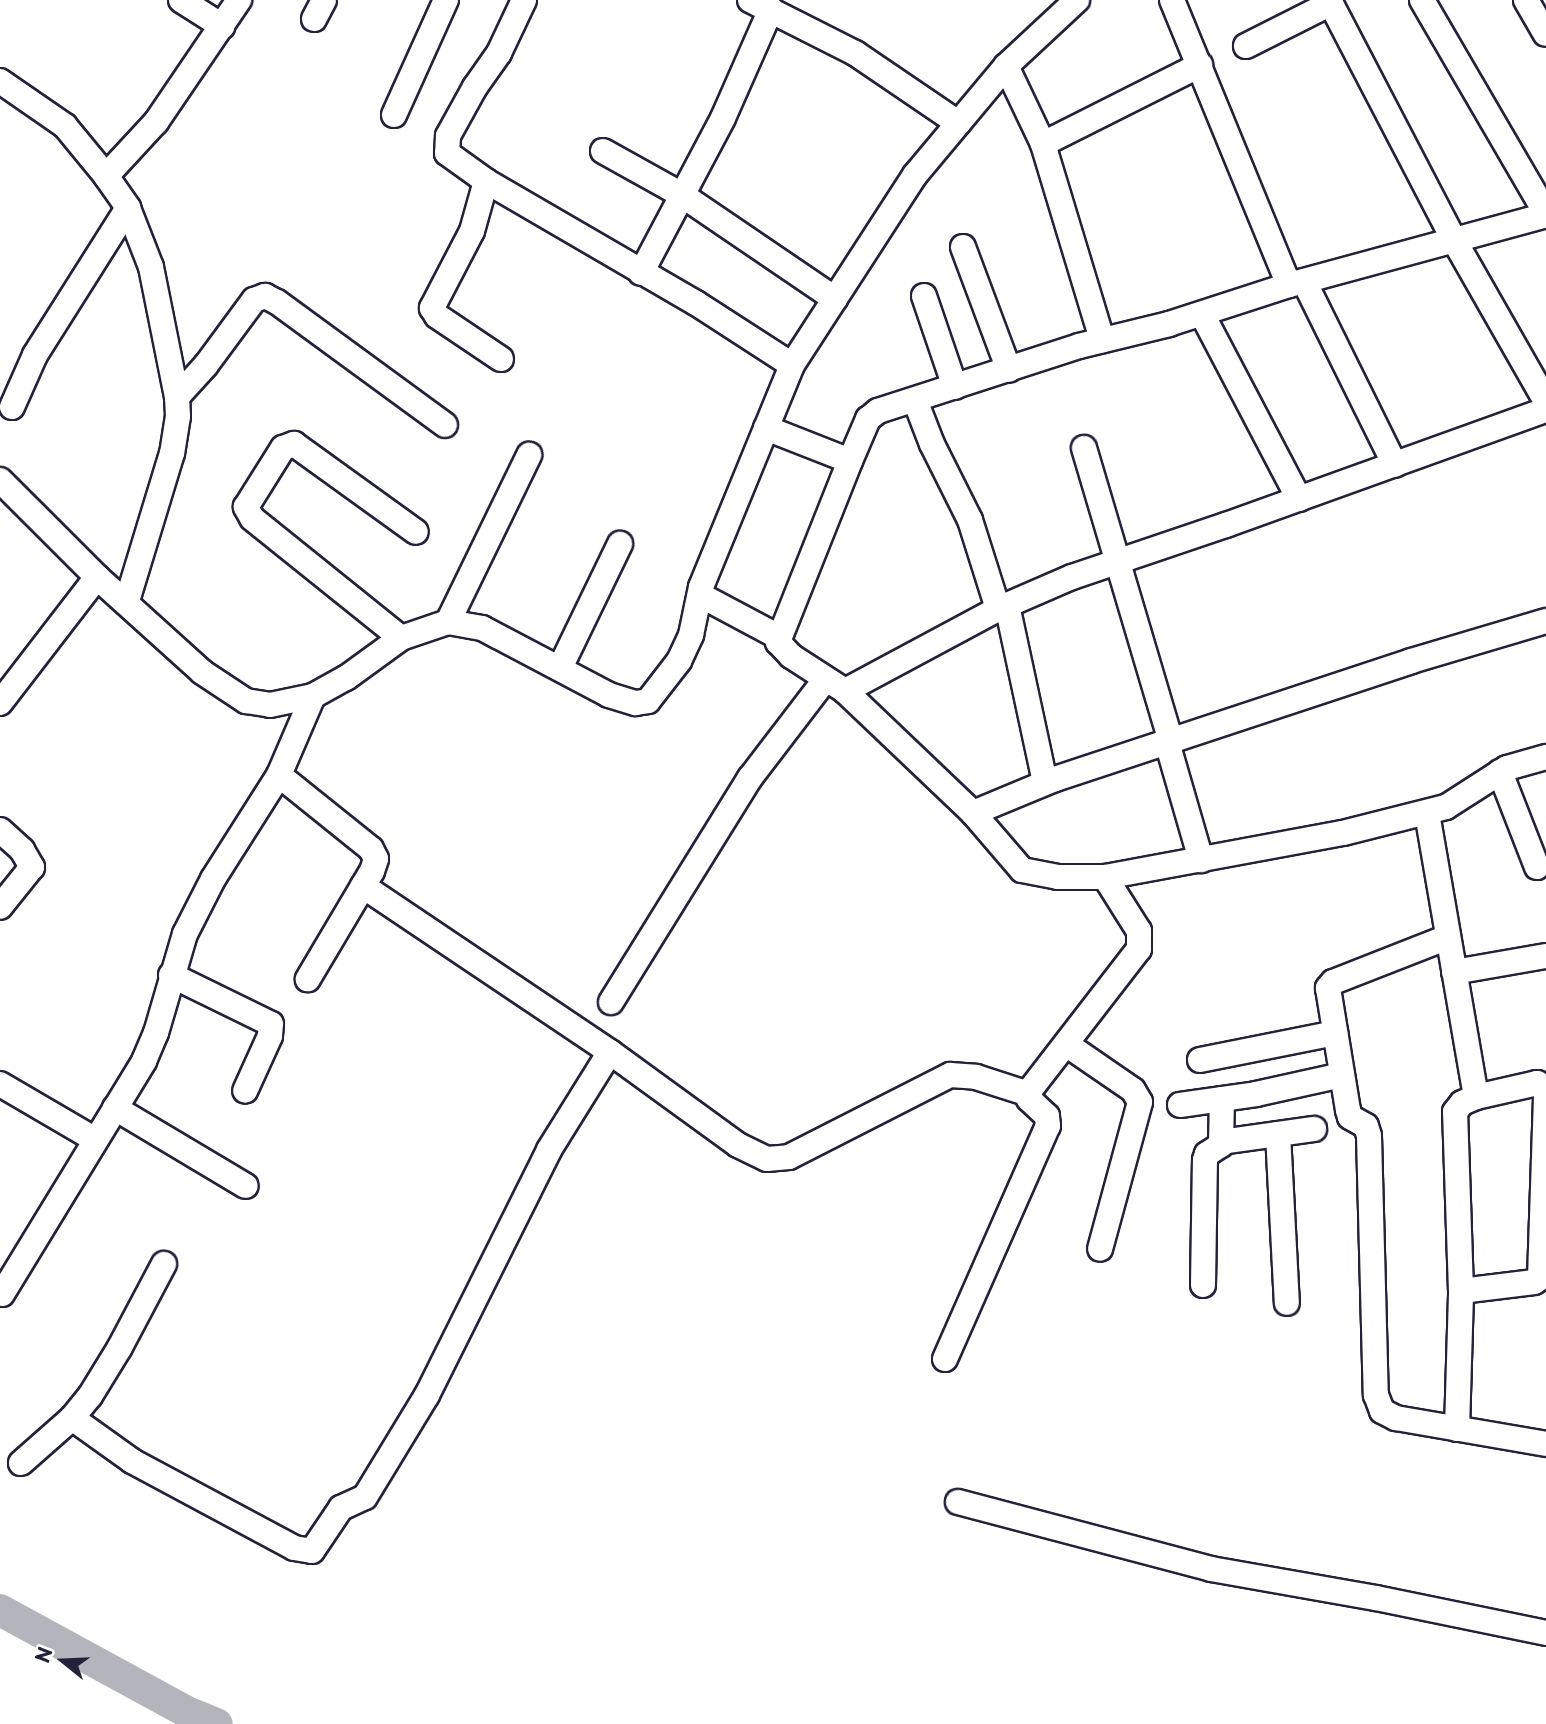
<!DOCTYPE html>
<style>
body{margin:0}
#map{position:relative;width:1546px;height:1724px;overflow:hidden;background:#fff;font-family:"Playpen Sans",sans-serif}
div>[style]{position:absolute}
.river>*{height:32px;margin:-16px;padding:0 16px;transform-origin:16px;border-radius:16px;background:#b4b4bc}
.roads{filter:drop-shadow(2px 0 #22223b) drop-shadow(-2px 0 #22223b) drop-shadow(0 2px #22223b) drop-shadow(0 -2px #22223b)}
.minor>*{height:24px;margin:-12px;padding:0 12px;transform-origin:12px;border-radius:12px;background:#fff}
span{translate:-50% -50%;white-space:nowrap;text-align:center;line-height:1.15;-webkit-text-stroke:5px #fff;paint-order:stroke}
.north{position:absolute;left:28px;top:1626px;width:70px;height:70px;-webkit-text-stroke:5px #fff;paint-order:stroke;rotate:288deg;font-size:19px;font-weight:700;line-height:28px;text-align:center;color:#22223b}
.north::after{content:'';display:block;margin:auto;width:24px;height:32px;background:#22223b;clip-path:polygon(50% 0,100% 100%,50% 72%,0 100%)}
</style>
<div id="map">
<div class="river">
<div style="left:0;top:1610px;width:213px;rotate:28.6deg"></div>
<div style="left:187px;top:1712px;width:32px;rotate:22deg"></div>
</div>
<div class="roads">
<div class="minor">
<div style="left:181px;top:0;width:49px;rotate:32.4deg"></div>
<div style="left:524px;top:0;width:59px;rotate:115.3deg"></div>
<div style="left:499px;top:53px;width:42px;rotate:125.2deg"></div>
<div style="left:475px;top:87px;width:56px;rotate:118.9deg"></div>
<div style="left:448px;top:136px;width:17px;rotate:93deg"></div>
<div style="left:447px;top:153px;width:48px;rotate:35.7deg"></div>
<div style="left:486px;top:181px;width:243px;rotate:30.2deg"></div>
<div style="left:696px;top:303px;width:114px;rotate:32.9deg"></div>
<div style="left:750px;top:0;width:118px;rotate:26.8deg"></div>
<div style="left:855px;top:53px;width:125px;rotate:34.2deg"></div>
<div style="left:1172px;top:0;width:308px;rotate:67.7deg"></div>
<div style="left:1329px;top:0;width:271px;rotate:62.5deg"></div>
<div style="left:1454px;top:240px;width:185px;rotate:60.3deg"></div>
<div style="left:1422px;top:0;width:246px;rotate:59.8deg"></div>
<div style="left:1526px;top:0;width:39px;rotate:60deg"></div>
<div style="left:314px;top:19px;width:21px;rotate:-62deg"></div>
<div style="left:1246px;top:46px;width:95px;rotate:-26.8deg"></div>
<div style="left:1006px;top:66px;width:86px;rotate:64.6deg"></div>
<div style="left:1043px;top:144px;width:205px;rotate:73.2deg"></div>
<div style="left:0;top:81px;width:79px;rotate:34.7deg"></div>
<div style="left:65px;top:126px;width:65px;rotate:50.6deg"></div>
<div style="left:106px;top:176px;width:39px;rotate:55deg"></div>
<div style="left:128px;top:208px;width:63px;rotate:68.7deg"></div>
<div style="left:151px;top:267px;width:133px;rotate:78.7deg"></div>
<div style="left:177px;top:397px;width:19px;rotate:87deg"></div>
<div style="left:178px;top:416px;width:37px;rotate:99deg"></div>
<div style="left:172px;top:453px;width:155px;rotate:106.9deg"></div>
<div style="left:394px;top:115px;width:126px;rotate:-65.7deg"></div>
<div style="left:1043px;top:144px;width:176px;rotate:-26.7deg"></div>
<div style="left:603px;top:151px;width:90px;rotate:29.1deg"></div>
<div style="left:682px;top:195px;width:185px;rotate:34.2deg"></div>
<div style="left:106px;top:176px;width:74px;rotate:-47.2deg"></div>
<div style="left:156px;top:122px;width:148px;rotate:-55.8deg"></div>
<div style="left:486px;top:181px;width:52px;rotate:105.6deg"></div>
<div style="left:472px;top:231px;width:87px;rotate:117.5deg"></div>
<div style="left:432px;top:308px;width:9px;rotate:58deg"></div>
<div style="left:437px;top:316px;width:77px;rotate:33.9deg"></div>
<div style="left:963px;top:247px;width:131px;rotate:69.5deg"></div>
<div style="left:641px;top:273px;width:175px;rotate:-62.1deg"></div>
<div style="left:723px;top:118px;width:119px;rotate:-66.2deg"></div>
<div style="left:1304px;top:281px;width:205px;rotate:63.7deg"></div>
<div style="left:924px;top:296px;width:96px;rotate:71.2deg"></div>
<div style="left:1202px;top:314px;width:209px;rotate:62.3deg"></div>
<div style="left:177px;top:397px;width:43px;rotate:-47.8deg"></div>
<div style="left:206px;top:365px;width:81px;rotate:-53.6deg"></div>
<div style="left:254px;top:300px;width:12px;rotate:-20deg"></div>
<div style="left:265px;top:296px;width:13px;rotate:27deg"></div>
<div style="left:277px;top:302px;width:208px;rotate:36.2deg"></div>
<div style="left:915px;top:400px;width:47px;rotate:68.9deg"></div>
<div style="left:932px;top:444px;width:85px;rotate:63.4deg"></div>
<div style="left:970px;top:520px;width:93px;rotate:72.5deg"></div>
<div style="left:12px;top:407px;width:57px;rotate:-66.1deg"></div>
<div style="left:35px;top:355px;width:174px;rotate:-57.7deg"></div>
<div style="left:766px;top:428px;width:90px;rotate:21.4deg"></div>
<div style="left:850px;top:461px;width:46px;rotate:-66.8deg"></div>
<div style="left:868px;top:419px;width:13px;rotate:-39deg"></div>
<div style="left:878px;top:411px;width:211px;rotate:-17.9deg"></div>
<div style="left:1079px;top:346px;width:93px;rotate:-13.7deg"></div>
<div style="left:1169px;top:324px;width:126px;rotate:-18deg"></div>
<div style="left:1289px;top:285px;width:266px;rotate:-15.2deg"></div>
<div style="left:1084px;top:448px;width:306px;rotate:73.5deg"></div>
<div style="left:850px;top:461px;width:195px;rotate:111.7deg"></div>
<div style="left:778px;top:642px;width:19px;rotate:47deg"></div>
<div style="left:791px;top:656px;width:64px;rotate:32.9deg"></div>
<div style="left:845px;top:691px;width:177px;rotate:43.6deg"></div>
<div style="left:973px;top:813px;width:75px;rotate:49.3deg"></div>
<div style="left:1022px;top:870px;width:37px;rotate:11deg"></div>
<div style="left:1058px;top:877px;width:47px"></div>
<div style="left:1105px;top:877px;width:242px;rotate:-10.5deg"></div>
<div style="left:1343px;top:833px;width:106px;rotate:-14.2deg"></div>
<div style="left:1446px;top:807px;width:72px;rotate:-32.6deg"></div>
<div style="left:1507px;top:768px;width:41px;rotate:-15.8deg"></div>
<div style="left:0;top:480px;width:137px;rotate:45deg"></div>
<div style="left:97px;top:577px;width:142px;rotate:42.1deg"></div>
<div style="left:202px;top:672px;width:53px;rotate:33.4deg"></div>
<div style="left:246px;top:701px;width:24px;rotate:9deg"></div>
<div style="left:270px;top:705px;width:44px;rotate:-11.8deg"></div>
<div style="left:313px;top:696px;width:38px;rotate:-29deg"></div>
<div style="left:346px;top:678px;width:68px;rotate:-36deg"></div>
<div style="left:401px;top:638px;width:50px;rotate:-18.8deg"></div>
<div style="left:448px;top:622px;width:35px;rotate:10deg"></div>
<div style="left:482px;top:628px;width:144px;rotate:27.8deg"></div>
<div style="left:609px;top:695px;width:28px;rotate:17deg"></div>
<div style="left:636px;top:703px;width:12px;rotate:-9deg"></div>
<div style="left:648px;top:701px;width:51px;rotate:-52.2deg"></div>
<div style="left:679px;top:661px;width:29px;rotate:-65deg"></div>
<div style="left:691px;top:635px;width:49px;rotate:-78.2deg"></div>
<div style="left:701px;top:587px;width:240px;rotate:-67.7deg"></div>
<div style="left:792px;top:365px;width:226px;rotate:-57.1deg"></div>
<div style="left:915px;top:175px;width:142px;rotate:-50.1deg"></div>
<div style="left:1006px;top:66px;width:97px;rotate:-42.9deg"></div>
<div style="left:700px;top:595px;width:89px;rotate:28deg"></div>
<div style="left:1007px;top:605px;width:181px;rotate:77.9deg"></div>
<div style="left:448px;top:622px;width:186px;rotate:-64.1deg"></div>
<div style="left:401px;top:638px;width:191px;rotate:-141.2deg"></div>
<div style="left:252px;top:518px;width:13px;rotate:-119deg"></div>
<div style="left:246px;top:507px;width:70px;rotate:-57.9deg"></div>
<div style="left:283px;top:448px;width:12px;rotate:-20deg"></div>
<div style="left:294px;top:444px;width:150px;rotate:35.8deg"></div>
<div style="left:560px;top:668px;width:138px;rotate:-64.2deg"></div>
<div style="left:845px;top:691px;width:174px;rotate:-28.2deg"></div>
<div style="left:998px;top:609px;width:81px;rotate:-23.4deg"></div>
<div style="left:1072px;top:577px;width:163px;rotate:-18.7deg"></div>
<div style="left:1226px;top:525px;width:340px;rotate:-19.8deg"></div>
<div style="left:0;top:703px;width:159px;rotate:-52.4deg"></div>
<div style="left:1167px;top:742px;width:123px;rotate:73.9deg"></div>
<div style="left:1500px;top:772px;width:102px;rotate:68.7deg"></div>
<div style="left:279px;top:775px;width:118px;rotate:38.8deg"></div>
<div style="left:371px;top:849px;width:11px;rotate:63deg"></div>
<div style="left:376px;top:859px;width:13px;rotate:108deg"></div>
<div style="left:372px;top:871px;width:126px;rotate:120.7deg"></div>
<div style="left:973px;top:813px;width:89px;rotate:-22.5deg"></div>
<div style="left:1055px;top:779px;width:375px;rotate:-18.3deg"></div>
<div style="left:1411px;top:661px;width:141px;rotate:-16.5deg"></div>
<div style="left:1427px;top:813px;width:288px;rotate:80.2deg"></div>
<div style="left:0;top:830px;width:30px;rotate:42deg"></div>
<div style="left:22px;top:850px;width:20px;rotate:60deg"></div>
<div style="left:32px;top:867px;width:51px;rotate:128.7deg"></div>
<div style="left:363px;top:886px;width:298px;rotate:33.9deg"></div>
<div style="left:610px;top:1052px;width:158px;rotate:36deg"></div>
<div style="left:738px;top:1145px;width:32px;rotate:26deg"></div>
<div style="left:767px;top:1159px;width:22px;rotate:-5deg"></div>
<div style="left:789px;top:1157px;width:181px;rotate:-27deg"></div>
<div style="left:950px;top:1075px;width:26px;rotate:4deg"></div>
<div style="left:976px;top:1077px;width:56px;rotate:17.8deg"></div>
<div style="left:1448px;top:937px;width:123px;rotate:158.6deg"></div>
<div style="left:1333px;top:982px;width:8px;rotate:130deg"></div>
<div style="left:1328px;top:988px;width:124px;rotate:80.7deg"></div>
<div style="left:1348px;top:1110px;width:7px;rotate:74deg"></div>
<div style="left:1350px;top:1117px;width:18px;rotate:29deg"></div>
<div style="left:1366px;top:1126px;width:10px;rotate:73deg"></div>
<div style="left:1369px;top:1136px;width:259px;rotate:88.5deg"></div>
<div style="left:1376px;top:1395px;width:17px;rotate:69deg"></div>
<div style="left:1382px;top:1411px;width:16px;rotate:27deg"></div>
<div style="left:1396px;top:1418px;width:152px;rotate:9.8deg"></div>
<div style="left:1454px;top:972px;width:93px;rotate:-9.9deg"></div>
<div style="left:171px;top:975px;width:111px;rotate:26.1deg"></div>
<div style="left:271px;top:1024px;width:12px;rotate:95deg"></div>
<div style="left:270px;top:1036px;width:60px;rotate:114.4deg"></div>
<div style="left:611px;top:1002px;width:264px;rotate:-58.2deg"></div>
<div style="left:750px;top:778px;width:123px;rotate:-52.6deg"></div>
<div style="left:1066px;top:1044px;width:81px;rotate:34.5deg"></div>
<div style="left:1133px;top:1090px;width:14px;rotate:60deg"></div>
<div style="left:1140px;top:1102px;width:152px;rotate:105.2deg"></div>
<div style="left:1200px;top:1060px;width:138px;rotate:-11.3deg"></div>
<div style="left:0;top:1084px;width:109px;rotate:30.3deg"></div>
<div style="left:1180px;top:1105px;width:77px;rotate:-8.2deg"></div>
<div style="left:1256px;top:1094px;width:88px;rotate:-12.5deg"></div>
<div style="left:115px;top:1108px;width:152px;rotate:30.8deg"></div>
<div style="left:1278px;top:1134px;width:169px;rotate:87deg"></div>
<div style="left:1221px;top:1142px;width:94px;rotate:-8deg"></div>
<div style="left:1203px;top:1285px;width:125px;rotate:-89.1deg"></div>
<div style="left:1205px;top:1160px;width:6px;rotate:-72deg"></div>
<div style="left:1207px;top:1154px;width:17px;rotate:-33deg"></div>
<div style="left:1221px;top:1145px;width:46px;rotate:-88.8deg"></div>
<div style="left:1461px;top:1291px;width:74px;rotate:-7deg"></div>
<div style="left:1534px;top:1282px;width:7px;rotate:-34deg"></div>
<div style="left:1540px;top:1278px;width:182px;rotate:-88.1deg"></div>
<div style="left:2px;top:1294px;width:273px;rotate:-58.6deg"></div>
<div style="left:144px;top:1061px;width:30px;rotate:-67deg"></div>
<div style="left:156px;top:1033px;width:103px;rotate:-73.7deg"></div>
<div style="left:185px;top:934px;width:62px;rotate:-63deg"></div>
<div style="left:213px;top:879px;width:123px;rotate:-57.6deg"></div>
<div style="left:279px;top:775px;width:86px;rotate:-66.7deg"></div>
<div style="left:945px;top:1359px;width:255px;rotate:-66.2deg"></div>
<div style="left:1048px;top:1126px;width:10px;rotate:-96deg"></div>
<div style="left:1047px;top:1116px;width:25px;rotate:-137deg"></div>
<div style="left:1029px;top:1099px;width:9px;rotate:-84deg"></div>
<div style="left:1030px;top:1090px;width:178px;rotate:-52.3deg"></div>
<div style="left:1139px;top:949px;width:18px;rotate:-90deg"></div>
<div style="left:1139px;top:931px;width:64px;rotate:-122.2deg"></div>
<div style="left:72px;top:1418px;width:74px;rotate:35.6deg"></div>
<div style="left:132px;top:1461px;width:184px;rotate:28.2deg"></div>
<div style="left:294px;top:1548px;width:18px;rotate:9deg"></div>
<div style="left:312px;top:1551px;width:52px;rotate:-56deg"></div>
<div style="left:341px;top:1508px;width:26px;rotate:-25deg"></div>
<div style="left:365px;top:1497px;width:119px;rotate:-58.7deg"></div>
<div style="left:427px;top:1395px;width:274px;rotate:-63.5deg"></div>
<div style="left:549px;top:1150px;width:115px;rotate:-58.1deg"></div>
<div style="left:1457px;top:1429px;width:138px;rotate:-88.3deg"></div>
<div style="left:1461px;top:1291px;width:179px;rotate:-91.9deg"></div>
<div style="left:1455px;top:1112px;width:11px;rotate:-52deg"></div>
<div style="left:1462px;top:1103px;width:15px;rotate:-23deg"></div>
<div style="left:1476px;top:1097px;width:63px;rotate:-12.9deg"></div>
<div style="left:1537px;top:1083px;width:12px;rotate:42deg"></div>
<div style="left:21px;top:1463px;width:68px;rotate:-41.4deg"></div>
<div style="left:72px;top:1418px;width:28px;rotate:-51deg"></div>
<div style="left:90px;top:1396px;width:57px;rotate:-58.5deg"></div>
<div style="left:120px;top:1347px;width:94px;rotate:-62.1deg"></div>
<div style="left:958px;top:1502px;width:262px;rotate:14.8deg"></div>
<div style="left:1211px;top:1569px;width:168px;rotate:10deg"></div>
<div style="left:1376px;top:1598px;width:174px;rotate:11.6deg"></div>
</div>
</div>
<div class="north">N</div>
</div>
